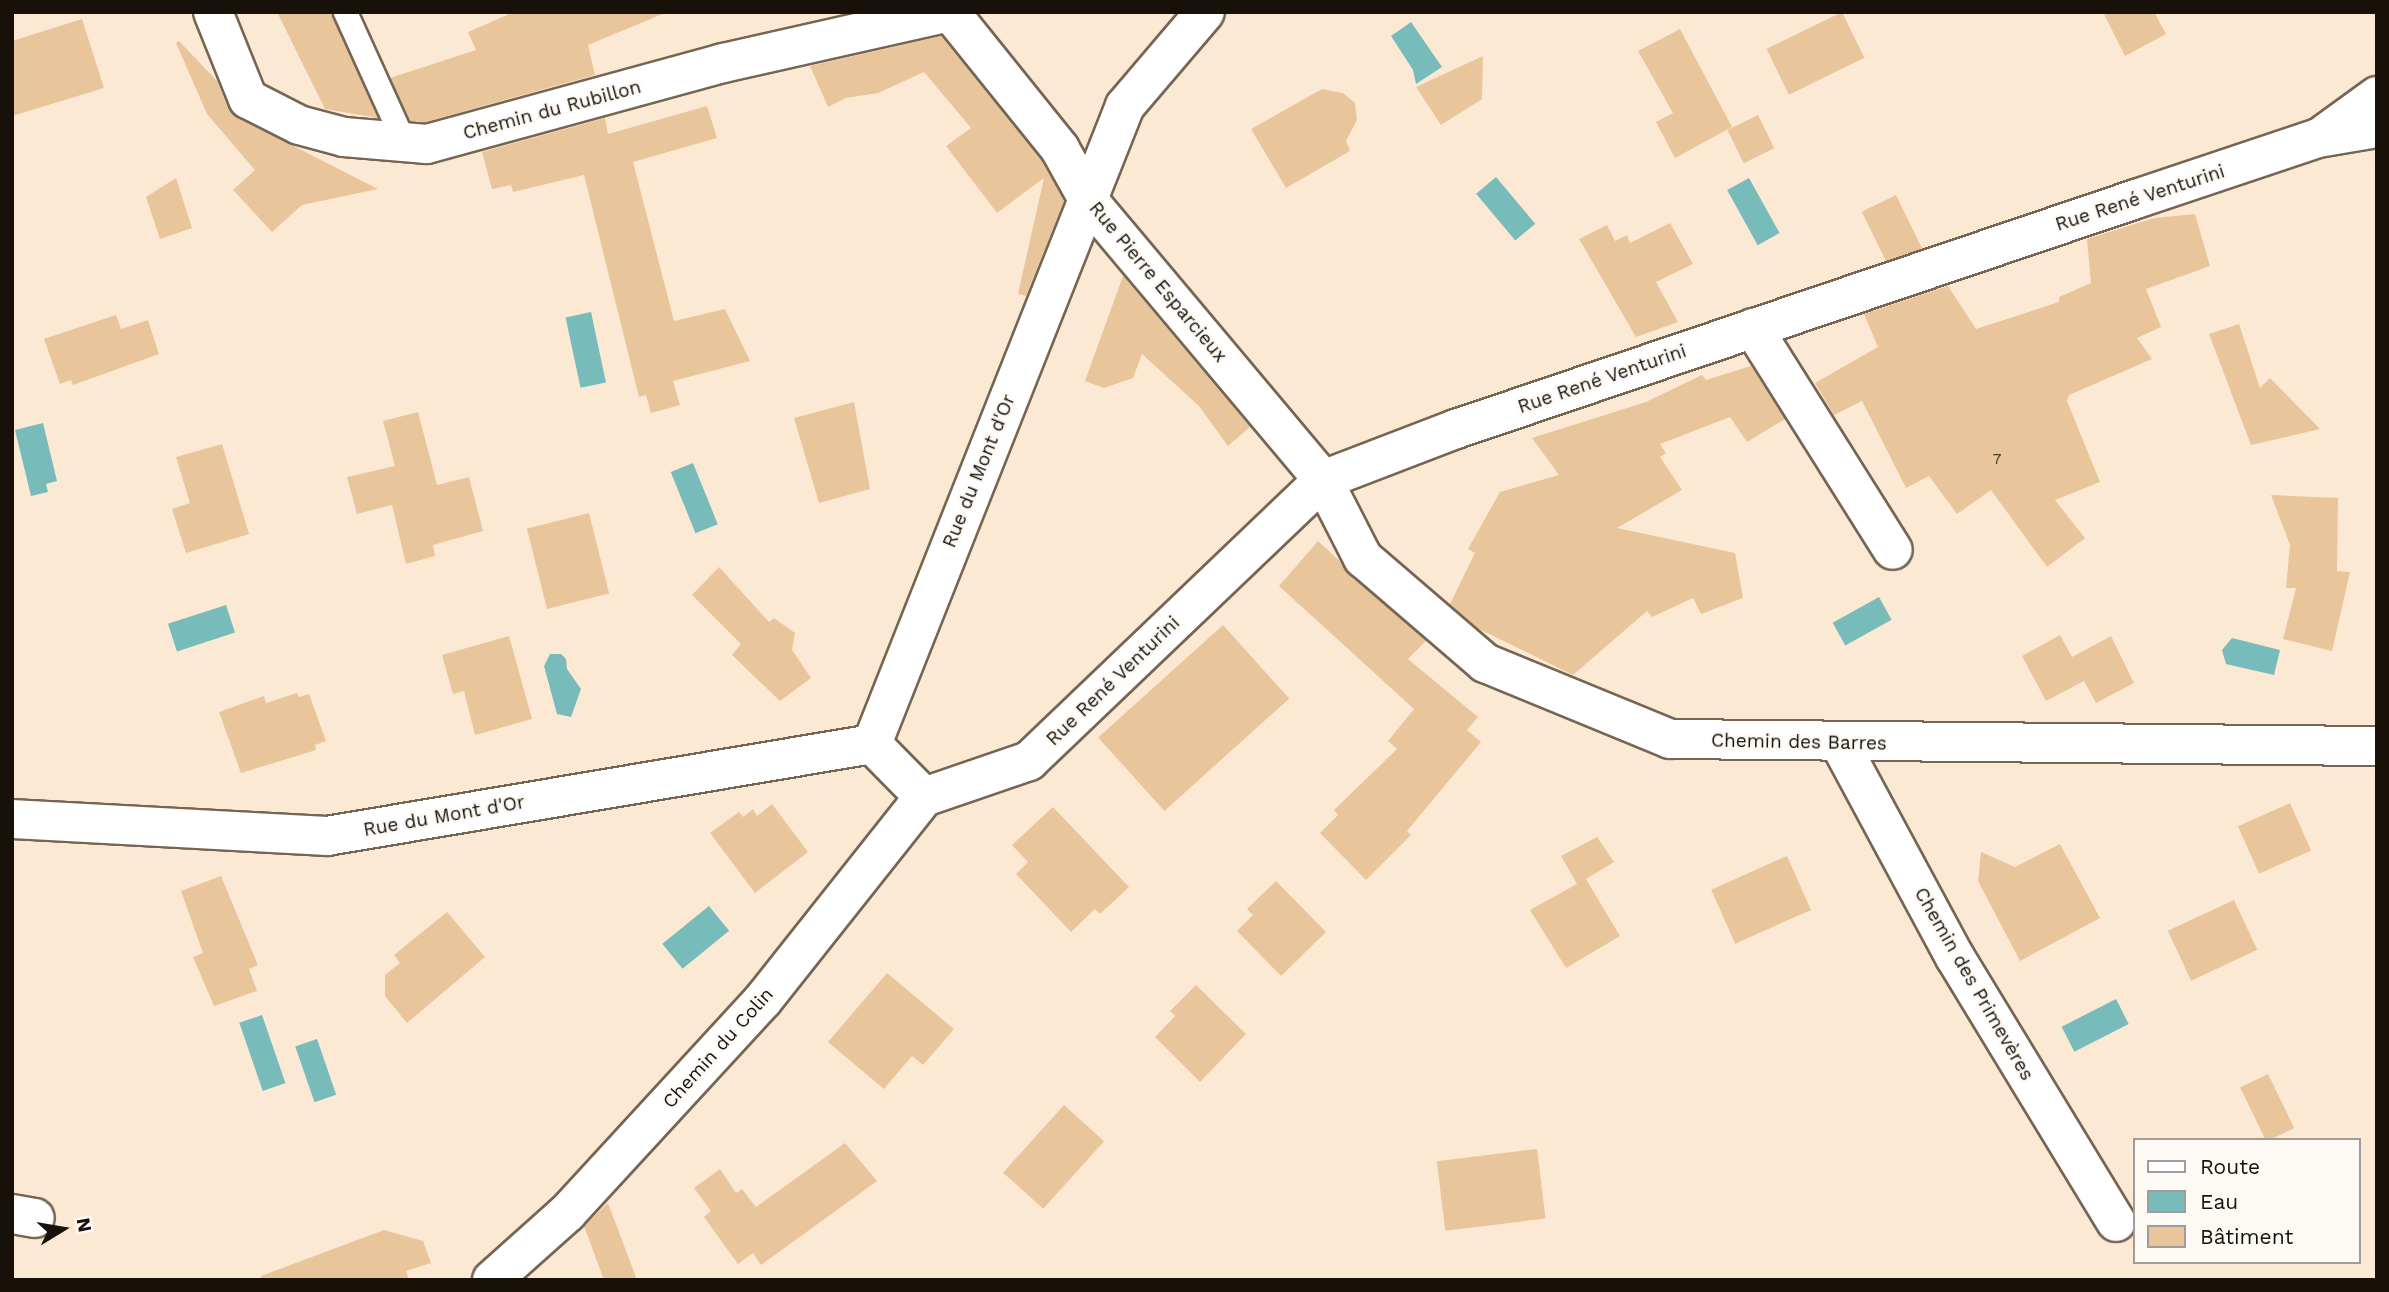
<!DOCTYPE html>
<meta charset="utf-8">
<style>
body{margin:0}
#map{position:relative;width:2389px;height:1292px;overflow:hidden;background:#fce9d4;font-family:"Work Sans",sans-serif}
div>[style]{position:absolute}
.water>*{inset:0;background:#78bbbb;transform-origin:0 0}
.building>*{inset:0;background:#e9c59c;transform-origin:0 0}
.roads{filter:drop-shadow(2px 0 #756552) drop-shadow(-2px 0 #756552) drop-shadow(0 2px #756552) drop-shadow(0 -2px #756552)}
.service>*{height:23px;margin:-11.5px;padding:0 11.5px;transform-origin:11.5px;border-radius:11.5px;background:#fff}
.minor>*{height:38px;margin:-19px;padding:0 19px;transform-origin:19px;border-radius:19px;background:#fff}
span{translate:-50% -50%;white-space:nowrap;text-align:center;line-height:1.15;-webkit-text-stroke:5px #fdf9f5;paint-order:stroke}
.number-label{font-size:16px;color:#4c3e2e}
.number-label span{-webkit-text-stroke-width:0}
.street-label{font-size:19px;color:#18110a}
.frame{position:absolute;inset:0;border:14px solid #18110a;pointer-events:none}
.legend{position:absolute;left:2133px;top:1138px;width:228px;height:126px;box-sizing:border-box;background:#fdf9f5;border:2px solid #a19c97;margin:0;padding:9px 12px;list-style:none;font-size:21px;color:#18110a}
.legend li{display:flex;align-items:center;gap:14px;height:35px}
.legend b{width:35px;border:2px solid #a19c97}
.north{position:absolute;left:28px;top:1194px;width:70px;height:70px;-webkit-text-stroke:5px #fdf9f5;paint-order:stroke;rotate:79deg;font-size:19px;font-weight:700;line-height:28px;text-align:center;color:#18110a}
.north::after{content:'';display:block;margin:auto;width:24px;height:32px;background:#18110a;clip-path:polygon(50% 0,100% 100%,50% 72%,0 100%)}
</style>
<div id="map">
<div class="water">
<div style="clip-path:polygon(1411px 22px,1442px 67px,1416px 84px,1413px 70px,1391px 36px)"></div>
<div style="left:1496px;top:177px;width:61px;height:26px;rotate:50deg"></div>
<div style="left:1749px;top:178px;width:63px;height:25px;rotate:61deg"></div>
<div style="left:591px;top:312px;width:72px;height:26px;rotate:78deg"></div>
<div style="clip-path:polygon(43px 423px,57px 481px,46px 484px,48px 492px,31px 496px,15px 430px)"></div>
<div style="left:693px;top:463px;width:66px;height:24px;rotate:68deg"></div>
<div style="left:1879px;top:597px;width:26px;height:53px;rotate:61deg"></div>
<div style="left:226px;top:605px;width:29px;height:61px;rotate:72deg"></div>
<div style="clip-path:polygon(2232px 638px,2280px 650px,2274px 675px,2226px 664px,2222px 650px)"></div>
<div style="clip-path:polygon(550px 654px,561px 654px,566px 659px,567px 669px,581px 689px,571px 717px,557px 714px,544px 666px)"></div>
<div style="left:709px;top:906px;width:32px;height:60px;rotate:51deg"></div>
<div style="left:2116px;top:999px;width:28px;height:61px;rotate:63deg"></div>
<div style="left:262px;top:1015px;width:72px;height:24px;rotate:71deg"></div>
<div style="left:317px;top:1039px;width:59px;height:23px;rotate:71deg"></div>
</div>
<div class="building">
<div style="clip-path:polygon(277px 12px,331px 12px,378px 118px,325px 109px)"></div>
<div style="clip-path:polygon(514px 12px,665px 12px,665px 13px,588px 45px,595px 75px,425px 122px,410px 121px,390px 78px,476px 50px,468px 32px)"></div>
<div style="left:1842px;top:12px;width:51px;height:84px;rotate:64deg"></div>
<div style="clip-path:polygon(2103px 12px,2154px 12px,2166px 34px,2125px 56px)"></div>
<div style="clip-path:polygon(82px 19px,104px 88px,12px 116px,12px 41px)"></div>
<div style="clip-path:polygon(1680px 29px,1732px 127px,1675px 158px,1656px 122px,1673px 113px,1638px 51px)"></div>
<div style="clip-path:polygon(941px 36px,1042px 161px,1064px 201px,1026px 296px,1018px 294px,1044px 178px,997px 213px,946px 146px,971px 128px,924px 72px,878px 93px,846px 98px,828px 107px,810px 66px)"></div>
<div style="clip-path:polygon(179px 41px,217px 81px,228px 107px,238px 118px,378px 189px,302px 205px,272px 232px,233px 190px,255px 170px,207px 114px,176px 43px)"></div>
<div style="clip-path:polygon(1483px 56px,1482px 99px,1441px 125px,1416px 87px)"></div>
<div style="clip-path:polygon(1322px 89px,1343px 93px,1355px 103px,1357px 120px,1346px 141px,1350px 151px,1286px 188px,1251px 129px)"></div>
<div style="clip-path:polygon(707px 106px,717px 138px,633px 162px,674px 321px,725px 309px,750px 361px,673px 381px,680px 405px,651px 413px,646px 395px,639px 397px,584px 175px,513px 192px,511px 185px,492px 189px,482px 152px,605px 118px,608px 134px)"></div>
<div style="left:1758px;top:115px;width:37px;height:34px;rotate:64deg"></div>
<div style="clip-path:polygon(176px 178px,192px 228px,160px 239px,146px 197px)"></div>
<div style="left:1896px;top:195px;width:59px;height:38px;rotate:64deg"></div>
<div style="clip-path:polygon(2195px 214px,2210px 266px,2146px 289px,2161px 327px,2137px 338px,2152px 359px,2069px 395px,2067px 401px,2100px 482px,2055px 500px,2085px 538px,2047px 567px,1991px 490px,1957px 514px,1929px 476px,1906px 488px,1862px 401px,1834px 415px,1815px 383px,1878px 347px,1864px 314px,1948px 286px,1976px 329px,2059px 302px,2059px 297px,2091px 283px,2087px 239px,2154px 218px)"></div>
<div style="clip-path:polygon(1670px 223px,1693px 264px,1656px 282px,1678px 322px,1636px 337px,1579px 239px,1607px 225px,1615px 241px,1627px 235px,1630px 243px)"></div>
<div style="clip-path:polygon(1123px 276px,1250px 427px,1228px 446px,1199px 406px,1142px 354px,1133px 378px,1104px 388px,1085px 381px)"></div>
<div style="clip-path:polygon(116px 315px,121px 329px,148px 320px,159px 354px,73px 385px,71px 380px,60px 384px,44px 339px)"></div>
<div style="clip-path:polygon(2239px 324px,2260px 388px,2270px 378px,2320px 429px,2251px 445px,2209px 334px)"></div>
<div style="clip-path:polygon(1751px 366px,1785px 419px,1747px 442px,1730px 417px,1660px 444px,1666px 453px,1660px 457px,1682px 490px,1617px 528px,1735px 553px,1743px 598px,1701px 614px,1693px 598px,1652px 617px,1647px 611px,1573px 675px,1479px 629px,1450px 604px,1475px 553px,1468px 549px,1500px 492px,1559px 475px,1532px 438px,1646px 402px,1702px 375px,1706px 380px)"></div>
<div style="clip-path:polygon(854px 402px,870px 489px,819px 503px,794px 418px)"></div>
<div style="clip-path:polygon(418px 412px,437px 485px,469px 477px,483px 531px,433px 545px,435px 556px,406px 564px,392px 505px,357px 514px,347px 477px,395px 466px,383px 421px)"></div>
<div style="clip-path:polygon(222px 444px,249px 534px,186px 553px,172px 509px,190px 503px,176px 457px)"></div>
<div style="clip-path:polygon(2271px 495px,2338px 498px,2337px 571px,2350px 572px,2332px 651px,2283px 639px,2296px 588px,2286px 588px,2290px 545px)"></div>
<div style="left:589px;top:513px;width:83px;height:64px;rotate:76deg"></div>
<div style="clip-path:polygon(1318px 541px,1426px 641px,1408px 659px,1478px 717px,1467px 730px,1481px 742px,1407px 831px,1411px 835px,1366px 880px,1320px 833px,1338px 815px,1334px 810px,1397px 749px,1388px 741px,1414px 709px,1279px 586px)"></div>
<div style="clip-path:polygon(719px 567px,769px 622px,774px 618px,795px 633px,792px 650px,811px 678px,780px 701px,732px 655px,741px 644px,692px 595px)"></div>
<div style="left:1223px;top:625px;width:99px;height:168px;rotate:48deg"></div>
<div style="clip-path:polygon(2060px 635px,2072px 657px,2111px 636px,2134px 683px,2096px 703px,2084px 681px,2046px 701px,2022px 656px)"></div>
<div style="clip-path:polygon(509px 636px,532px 719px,475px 735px,464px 691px,453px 694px,442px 655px)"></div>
<div style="clip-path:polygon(297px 693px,299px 697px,309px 694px,326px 741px,315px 745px,316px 750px,241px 773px,219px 712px,264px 696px,266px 703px)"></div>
<div style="left:2290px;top:803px;width:52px;height:57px;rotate:66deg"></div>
<div style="clip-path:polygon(772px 804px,808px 852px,755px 893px,710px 833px,739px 812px,743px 817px,753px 809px,757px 816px)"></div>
<div style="clip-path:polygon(1053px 807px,1129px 887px,1100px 914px,1095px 909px,1071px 932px,1016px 874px,1028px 862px,1012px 845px)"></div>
<div style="clip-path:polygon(1597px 837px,1614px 862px,1586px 879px,1620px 936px,1566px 968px,1530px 910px,1577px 884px,1561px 856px)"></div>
<div style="clip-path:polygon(2060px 844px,2100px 918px,2020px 961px,1978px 881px,1981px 852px,2015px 867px)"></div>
<div style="left:1787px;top:856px;width:59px;height:83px;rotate:66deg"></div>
<div style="clip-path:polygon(221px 876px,258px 965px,249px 969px,257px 991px,214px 1006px,193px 957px,203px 953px,181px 891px)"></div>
<div style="clip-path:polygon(1276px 881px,1326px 932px,1281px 976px,1237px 931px,1253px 915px,1247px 909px)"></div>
<div style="left:2234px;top:900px;width:55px;height:73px;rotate:65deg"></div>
<div style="clip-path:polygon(447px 912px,485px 957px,407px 1023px,385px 996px,385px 975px,400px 963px,394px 955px)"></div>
<div style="clip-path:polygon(887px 973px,954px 1029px,923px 1065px,912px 1056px,884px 1089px,828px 1042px)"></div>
<div style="clip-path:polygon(1196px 985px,1246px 1034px,1200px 1082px,1155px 1037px,1175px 1016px,1170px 1011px)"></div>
<div style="left:2268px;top:1074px;width:60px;height:31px;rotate:64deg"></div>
<div style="left:1064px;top:1105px;width:54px;height:91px;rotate:42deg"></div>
<div style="clip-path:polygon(845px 1143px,877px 1181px,761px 1265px,753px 1253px,738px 1264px,704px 1217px,711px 1211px,694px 1188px,720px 1169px,736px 1193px,742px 1189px,756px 1207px)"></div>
<div style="left:1537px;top:1149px;width:70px;height:101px;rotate:83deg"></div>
<div style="clip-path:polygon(608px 1203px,637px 1280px,604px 1280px,584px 1226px)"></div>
<div style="clip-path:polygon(384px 1230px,423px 1241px,431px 1263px,406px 1271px,409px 1280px,261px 1280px,261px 1276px)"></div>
</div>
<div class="roads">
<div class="service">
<div style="left:345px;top:12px;width:143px;rotate:65.6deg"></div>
</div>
<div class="minor">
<div style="left:213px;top:12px;width:94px;rotate:68.1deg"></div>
<div style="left:248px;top:99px;width:57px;rotate:27deg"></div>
<div style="left:299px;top:125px;width:47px;rotate:14.9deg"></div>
<div style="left:344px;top:137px;width:83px;rotate:4.8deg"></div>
<div style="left:427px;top:144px;width:307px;rotate:-15.3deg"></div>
<div style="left:723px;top:63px;width:233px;rotate:-12.7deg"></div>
<div style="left:950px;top:12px;width:176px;rotate:51.2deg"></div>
<div style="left:1060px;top:149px;width:60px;rotate:60.9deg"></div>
<div style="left:1089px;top:201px;width:364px;rotate:50deg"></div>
<div style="left:1323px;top:480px;width:88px;rotate:62.9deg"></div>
<div style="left:1363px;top:558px;width:161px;rotate:40.7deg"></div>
<div style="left:1485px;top:663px;width:200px;rotate:22.3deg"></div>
<div style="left:1670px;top:739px;width:707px;rotate:0.57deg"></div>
<div style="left:2326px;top:133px;width:63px;rotate:-36deg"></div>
<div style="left:1753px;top:328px;width:262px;rotate:57.8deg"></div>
<div style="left:1839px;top:742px;width:244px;rotate:61.7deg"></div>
<div style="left:1955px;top:957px;width:310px;rotate:58.7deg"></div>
<div style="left:872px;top:744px;width:686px;rotate:-68.37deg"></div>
<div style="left:1125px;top:106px;width:123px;rotate:-49.6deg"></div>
<div style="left:872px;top:744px;width:74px;rotate:45.5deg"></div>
<div style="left:924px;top:797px;width:111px;rotate:-18.9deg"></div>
<div style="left:1029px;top:761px;width:407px;rotate:-43.7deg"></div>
<div style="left:1323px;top:480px;width:142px;rotate:-21deg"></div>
<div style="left:1456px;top:429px;width:718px;rotate:-18.69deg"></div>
<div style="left:2136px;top:199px;width:192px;rotate:-18.5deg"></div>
<div style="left:2318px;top:138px;width:60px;rotate:-9.6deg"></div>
<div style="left:12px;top:819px;width:315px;rotate:3.1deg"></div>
<div style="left:327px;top:836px;width:553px;rotate:-9.58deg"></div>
<div style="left:12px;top:1214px;width:23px;rotate:10deg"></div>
<div style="left:492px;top:1280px;width:101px;rotate:-41.8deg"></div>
<div style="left:567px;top:1213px;width:289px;rotate:-47.4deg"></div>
<div style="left:763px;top:1000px;width:259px;rotate:-51.6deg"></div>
</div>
</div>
<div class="number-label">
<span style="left:1997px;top:459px">7</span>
</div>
<div class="street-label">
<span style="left:552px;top:110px;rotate:-15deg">Chemin du Rubillon</span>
<span style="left:2140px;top:198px;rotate:-18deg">Rue René Venturini</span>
<span style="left:1158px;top:282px;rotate:50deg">Rue Pierre Esparcieux</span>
<span style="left:1602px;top:379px;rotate:-19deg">Rue René Venturini</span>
<span style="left:979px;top:471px;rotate:-68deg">Rue du Mont d'Or</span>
<span style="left:1113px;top:681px;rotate:-44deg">Rue René Venturini</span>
<span style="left:1799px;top:742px;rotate:1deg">Chemin des Barres</span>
<span style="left:444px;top:816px;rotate:-10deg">Rue du Mont d'Or</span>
<span style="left:1974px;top:984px;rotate:60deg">Chemin des Primevères</span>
<span style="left:718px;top:1048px;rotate:-48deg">Chemin du Colin</span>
</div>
<div class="frame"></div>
<ul class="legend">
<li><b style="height:9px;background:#fff"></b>Route</li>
<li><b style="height:19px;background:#78bbbb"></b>Eau</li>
<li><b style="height:19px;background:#e9c59c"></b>Bâtiment</li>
</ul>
<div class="north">N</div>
</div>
